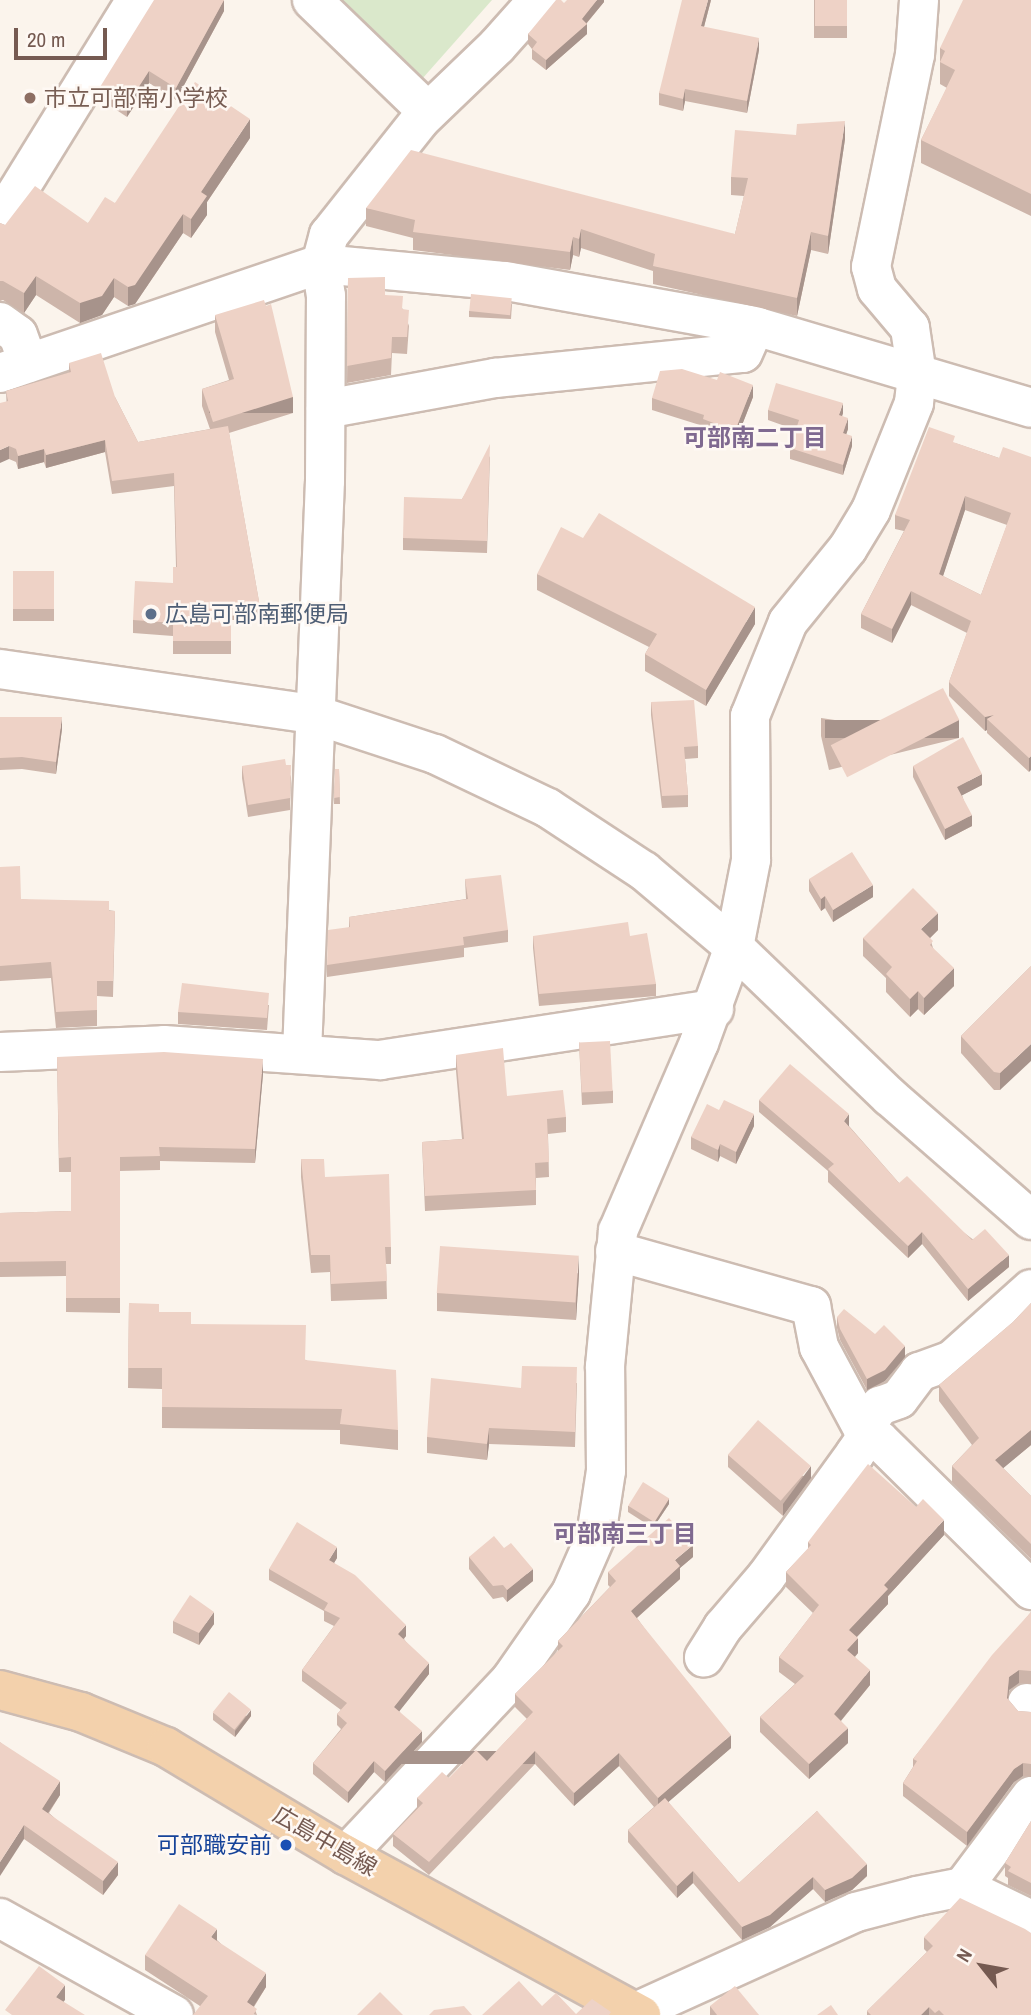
<!DOCTYPE html>
<meta charset="utf-8">
<style>
body{margin:0}
#map{position:relative;width:1031px;height:2015px;overflow:hidden;background:#fbf4ec;font-family:"Archivo Narrow","Noto Sans JP",sans-serif}
div>[style]{position:absolute}
.green>*{inset:0;background:#dae8cb}
.roads{filter:drop-shadow(2px 0 #cdbcb2) drop-shadow(-2px 0 #cdbcb2) drop-shadow(0 2px #cdbcb2) drop-shadow(0 -2px #cdbcb2)}
.minor>*{height:38px;margin:-19px;padding:0 19px;transform-origin:19px;border-radius:19px;background:#fff}
.major>*{height:38px;margin:-19px;padding:0 19px;transform-origin:19px;border-radius:19px;background:#f3d1ac}
.wall>*{inset:0;background:#cdb5aa;transform-origin:0 0}
.shaded-wall>*{inset:0;background:#a7938b;transform-origin:0 0}
.building>*{inset:0;background:#eed2c6;transform-origin:0 0}
.dots>*{width:19px;height:19px;translate:-50% -50%;box-sizing:border-box;border:4px solid #fef8f3;border-radius:50%}
span{translate:-50% -50%;white-space:nowrap;text-align:center;line-height:1.15;-webkit-text-stroke:5px #fef8f3;paint-order:stroke}
.education-label{font-size:23px;color:#785e54}
.left{translate:0 -50%;text-align:left}
.service-label{font-size:23px;color:#4e5e75}
.street-label{font-size:23px;color:#755a51}
.transit-label{font-size:23px;color:#164399}
.right{translate:-100% -50%;text-align:right}
.neighbourhood-label{font-size:24px;color:#7f6990;font-weight:700}
.north{position:absolute;left:947px;top:1931px;width:70px;height:70px;-webkit-text-stroke:5px #fef8f3;paint-order:stroke;rotate:301deg;font-size:19px;font-weight:700;line-height:28px;text-align:center;color:#755a51}
.north::after{content:'';display:block;margin:auto;width:24px;height:32px;background:#755a51;clip-path:polygon(50% 0,100% 100%,50% 72%,0 100%)}
.scale{position:absolute;left:14px;top:28px;width:93px;height:32px;box-sizing:border-box;border:4px solid #755a51;border-top:0;padding-left:9px;font-size:21px;line-height:24px;white-space:nowrap;color:#755a51;-webkit-text-stroke:5px #fef8f3;paint-order:stroke}
</style>
<div id="map">
<div class="green">
<div style="clip-path:polygon(335px 0,492px 0,422px 79px)"></div>
</div>
<div class="roads">
<div class="minor">
<div style="left:312px;top:0;width:161px;rotate:44deg"></div>
<div style="left:0;top:220px;width:259px;rotate:-58.3deg"></div>
<div style="left:0;top:322px;width:22px;rotate:36deg"></div>
<div style="left:18px;top:335px;width:30px;rotate:70deg"></div>
<div style="left:0;top:373px;width:339px;rotate:-18.8deg"></div>
<div style="left:321px;top:264px;width:186px;rotate:5.3deg"></div>
<div style="left:506px;top:281px;width:253px;rotate:10.2deg"></div>
<div style="left:755px;top:326px;width:288px;rotate:16.5deg"></div>
<div style="left:326px;top:409px;width:172px;rotate:-10.4deg"></div>
<div style="left:495px;top:378px;width:249px;rotate:-5.8deg"></div>
<div style="left:743px;top:353px;width:30px;rotate:-66deg"></div>
<div style="left:0;top:669px;width:316px;rotate:8.2deg"></div>
<div style="left:313px;top:714px;width:128px;rotate:18.2deg"></div>
<div style="left:435px;top:754px;width:125px;rotate:25.5deg"></div>
<div style="left:548px;top:808px;width:115px;rotate:33.3deg"></div>
<div style="left:644px;top:871px;width:118px;rotate:40.2deg"></div>
<div style="left:734px;top:947px;width:216px;rotate:43.9deg"></div>
<div style="left:890px;top:1097px;width:187px;rotate:41.1deg"></div>
<div style="left:0;top:1052px;width:164px;rotate:-2.4deg"></div>
<div style="left:164px;top:1045px;width:217px;rotate:4deg"></div>
<div style="left:380px;top:1060px;width:338px;rotate:-8.7deg"></div>
<div style="left:302px;top:1053px;width:572px;rotate:-87.7deg"></div>
<div style="left:325px;top:481px;width:185px;rotate:-89.7deg"></div>
<div style="left:326px;top:296px;width:32px;rotate:-99deg"></div>
<div style="left:321px;top:264px;width:30px;rotate:-75deg"></div>
<div style="left:329px;top:235px;width:148px;rotate:-51.6deg"></div>
<div style="left:421px;top:119px;width:105px;rotate:-43.8deg"></div>
<div style="left:497px;top:46px;width:62px;rotate:-48.3deg"></div>
<div style="left:615px;top:1251px;width:204px;rotate:15.7deg"></div>
<div style="left:811px;top:1306px;width:42px;rotate:79deg"></div>
<div style="left:819px;top:1347px;width:93px;rotate:61.8deg"></div>
<div style="left:863px;top:1429px;width:10px;rotate:79deg"></div>
<div style="left:865px;top:1439px;width:18px;rotate:124deg"></div>
<div style="left:855px;top:1454px;width:152px;rotate:125.9deg"></div>
<div style="left:766px;top:1577px;width:66px;rotate:130.7deg"></div>
<div style="left:723px;top:1627px;width:36px;rotate:122deg"></div>
<div style="left:863px;top:1429px;width:29px;rotate:-54deg"></div>
<div style="left:880px;top:1406px;width:20px;rotate:-20deg"></div>
<div style="left:899px;top:1399px;width:34px;rotate:-53deg"></div>
<div style="left:919px;top:1372px;width:35px;rotate:-20deg"></div>
<div style="left:952px;top:1360px;width:106px;rotate:-41.9deg"></div>
<div style="left:865px;top:1439px;width:14px;rotate:4deg"></div>
<div style="left:879px;top:1440px;width:214px;rotate:44.6deg"></div>
<div style="left:1027px;top:1703px;width:5px;rotate:37deg"></div>
<div style="left:346px;top:1855px;width:241px;rotate:-46.8deg"></div>
<div style="left:511px;top:1679px;width:105px;rotate:-55.1deg"></div>
<div style="left:571px;top:1593px;width:62px;rotate:-66.3deg"></div>
<div style="left:596px;top:1536px;width:66px;rotate:-81.3deg"></div>
<div style="left:606px;top:1471px;width:105px;rotate:-90.5deg"></div>
<div style="left:605px;top:1366px;width:136px;rotate:-84.5deg"></div>
<div style="left:618px;top:1231px;width:205px;rotate:-66.7deg"></div>
<div style="left:699px;top:1043px;width:102px;rotate:-70deg"></div>
<div style="left:734px;top:947px;width:89px;rotate:-78.9deg"></div>
<div style="left:751px;top:860px;width:144px;rotate:-90.4deg"></div>
<div style="left:750px;top:716px;width:101px;rotate:-68deg"></div>
<div style="left:788px;top:622px;width:95px;rotate:-51deg"></div>
<div style="left:848px;top:548px;width:44px;rotate:-58.8deg"></div>
<div style="left:871px;top:510px;width:115px;rotate:-68.1deg"></div>
<div style="left:914px;top:403px;width:28px;rotate:-84deg"></div>
<div style="left:917px;top:375px;width:48px;rotate:-98.5deg"></div>
<div style="left:910px;top:328px;width:51px;rotate:-130.2deg"></div>
<div style="left:877px;top:289px;width:23px;rotate:-105deg"></div>
<div style="left:871px;top:267px;width:217px;rotate:-78.3deg"></div>
<div style="left:915px;top:55px;width:55px;rotate:-85.8deg"></div>
<div style="left:963px;top:1887px;width:114px;rotate:-53.2deg"></div>
<div style="left:0;top:1918px;width:199px;rotate:29.1deg"></div>
<div style="left:629px;top:2015px;width:249px;rotate:-24.4deg"></div>
<div style="left:856px;top:1912px;width:63px;rotate:-14.7deg"></div>
<div style="left:917px;top:1896px;width:47px;rotate:-11.1deg"></div>
<div style="left:963px;top:1887px;width:76px;rotate:25.9deg"></div>
</div>
<div class="major">
<div style="left:0;top:1690px;width:84px;rotate:15.2deg"></div>
<div style="left:81px;top:1712px;width:92px;rotate:22.4deg"></div>
<div style="left:166px;top:1747px;width:210px;rotate:31deg"></div>
<div style="left:346px;top:1855px;width:336px;rotate:28.5deg"></div>
</div>
</div>
<div class="wall">
<div style="clip-path:polygon(224px 0,224px 11px,176px 100px,149px 83px,127px 117px,100px 99px,100px 87px)"></div>
<div style="clip-path:polygon(604px 0,604px 2px,587px 23px,587px 34px,546px 70px,532px 59px,532px 49px,528px 44px,528px 34px,564px 3px)"></div>
<div style="clip-path:polygon(711px 0,704px 27px,759px 50px,747px 113px,685px 101px,683px 111px,659px 105px,659px 93px)"></div>
<div style="left:814px;top:0;width:33px;height:38px"></div>
<div style="clip-path:polygon(1031px 0,1031px 216px,921px 163px,921px 140px,947px 88px,940px 84px,940px 48px)"></div>
<div style="clip-path:polygon(250px 138px,207px 202px,207px 215px,191px 238px,183px 233px,135px 304px,128px 306px,114px 297px,102px 315px,80px 323px,36px 295px,24px 313px,3px 300px,0 301px,0 223px,5px 225px,88px 223px,115px 203px)"></div>
<div style="clip-path:polygon(845px 139px,828px 254px,811px 250px,797px 316px,653px 284px,653px 271px,581px 248px,579px 257px,573px 255px,570px 270px,413px 250px,413px 238px,366px 226px,366px 208px,735px 234px,744px 196px,731px 195px,731px 177px)"></div>
<div style="clip-path:polygon(348px 278px,385px 295px,403px 309px,409px 326px,407px 354px,392px 353px,391px 375px,347px 383px)"></div>
<div style="clip-path:polygon(512px 304px,511px 319px,469px 317px,469px 311px)"></div>
<div style="clip-path:polygon(215px 315px,293px 413px,229px 433px,260px 607px,260px 620px,231px 620px,231px 654px,173px 654px,173px 636px,133px 633px,133px 620px,173px 583px,176px 567px,174px 486px,112px 494px,105px 452px,46px 468px,44px 462px,18px 469px,16px 462px,9px 459px,6px 391px,69px 372px,69px 363px,115px 397px,138px 442px,210px 429px,202px 406px,202px 389px,229px 380px,215px 332px)"></div>
<div style="clip-path:polygon(753px 397px,735px 443px,703px 431px,703px 426px,652px 410px,652px 398px)"></div>
<div style="clip-path:polygon(768px 410px,843px 413px,842px 416px,848px 429px,846px 434px,852px 446px,843px 475px,790px 459px,790px 448px,796px 430px,768px 420px)"></div>
<div style="clip-path:polygon(evenodd,955px 443px,999px 458px,1031px 457px,1029px 772px,987px 733px,987px 730px,985px 731px,949px 696px,949px 682px,967px 633px,911px 605px,892px 643px,861px 628px,861px 614px,904px 531px,895px 529px,895px 515px,955px 443px,965px 510px,1007px 525px,981px 595px,943px 576px,965px 510px)"></div>
<div style="clip-path:polygon(490px 456px,487px 553px,403px 550px,403px 538px,462px 499px)"></div>
<div style="left:13px;top:571px;width:41px;height:50px"></div>
<div style="clip-path:polygon(537px 574px,755px 624px,706px 706px,645px 671px,645px 654px,649px 647px,537px 590px)"></div>
<div style="clip-path:polygon(651px 702px,698px 746px,698px 758px,685px 759px,688px 795px,688px 807px,662px 808px,651px 715px)"></div>
<div style="clip-path:polygon(0 717px,62px 729px,56px 774px,22px 769px,0 770px)"></div>
<div style="clip-path:polygon(821px 718px,959px 738px,829px 770px,821px 736px)"></div>
<div style="clip-path:polygon(286px 765px,291px 777px,290px 810px,248px 817px,242px 778px,242px 766px)"></div>
<div style="clip-path:polygon(913px 766px,982px 785px,962px 795px,972px 826px,945px 840px,913px 777px)"></div>
<div style="clip-path:polygon(335px 769px,339px 769px,340px 804px,334px 804px)"></div>
<div style="clip-path:polygon(0 867px,21px 899px,115px 911px,113px 997px,97px 996px,97px 1026px,56px 1028px,51px 978px,0 981px)"></div>
<div style="clip-path:polygon(465px 879px,508px 930px,508px 942px,464px 948px,464px 957px,327px 977px,327px 965px,349px 927px,349px 917px,466px 899px)"></div>
<div style="clip-path:polygon(809px 879px,873px 897px,833px 922px,825px 908px,821px 911px,809px 891px)"></div>
<div style="clip-path:polygon(938px 930px,930px 938px,933px 948px,954px 986px,924px 1015px,918px 1009px,910px 1017px,886px 992px,886px 978px,863px 956px,863px 938px)"></div>
<div style="clip-path:polygon(533px 936px,630px 936px,656px 984px,656px 996px,539px 1006px,533px 948px)"></div>
<div style="clip-path:polygon(1031px 966px,1000px 1090px,994px 1090px,961px 1053px,961px 1036px)"></div>
<div style="clip-path:polygon(269px 1005px,267px 1030px,178px 1024px,178px 1012px)"></div>
<div style="clip-path:polygon(579px 1042px,613px 1091px,613px 1103px,582px 1105px)"></div>
<div style="clip-path:polygon(456px 1055px,507px 1096px,566px 1117px,566px 1132px,548px 1134px,549px 1177px,536px 1178px,536px 1205px,425px 1211px,422px 1142px,462px 1139px,456px 1071px)"></div>
<div style="clip-path:polygon(57px 1057px,263px 1074px,255px 1163px,160px 1161px,160px 1170px,120px 1171px,120px 1313px,66px 1312px,66px 1276px,0 1277px,0 1213px,71px 1211px,71px 1172px,59px 1172px)"></div>
<div style="clip-path:polygon(759px 1100px,849px 1126px,899px 1183px,1009px 1267px,968px 1301px,922px 1244px,908px 1258px,828px 1182px,828px 1171px,759px 1112px)"></div>
<div style="clip-path:polygon(719px 1110px,754px 1126px,736px 1164px,720px 1156px,718px 1162px,691px 1149px,691px 1137px)"></div>
<div style="clip-path:polygon(301px 1159px,325px 1177px,391px 1247px,391px 1264px,386px 1264px,387px 1299px,331px 1301px,330px 1272px,311px 1273px,301px 1177px)"></div>
<div style="clip-path:polygon(579px 1273px,576px 1320px,437px 1311px,437px 1293px)"></div>
<div style="clip-path:polygon(129px 1303px,159px 1312px,191px 1324px,306px 1360px,398px 1430px,398px 1450px,340px 1444px,340px 1430px,162px 1428px,162px 1389px,128px 1388px)"></div>
<div style="clip-path:polygon(1031px 1303px,1031px 1445px,1003px 1468px,1031px 1496px,1031px 1559px,952px 1482px,952px 1466px,972px 1445px,939px 1401px,939px 1385px,1013px 1322px)"></div>
<div style="clip-path:polygon(837px 1317px,905px 1357px,885px 1381px,867px 1390px,840px 1340px,837px 1328px)"></div>
<div style="clip-path:polygon(577px 1383px,575px 1447px,489px 1444px,487px 1460px,427px 1453px,427px 1437px,521px 1388px)"></div>
<div style="clip-path:polygon(728px 1455px,811px 1478px,783px 1516px,728px 1467px)"></div>
<div style="clip-path:polygon(669px 1504px,653px 1528px,628px 1512px,628px 1506px)"></div>
<div style="clip-path:polygon(944px 1535px,888px 1596px,888px 1604px,857px 1637px,858px 1653px,855px 1657px,870px 1685px,841px 1721px,848px 1743px,809px 1779px,760px 1732px,760px 1717px,795px 1684px,779px 1672px,779px 1657px,813px 1613px,786px 1587px,786px 1572px,808px 1549px,808px 1542px)"></div>
<div style="clip-path:polygon(504px 1548px,533px 1581px,507px 1602px,503px 1597px,493px 1599px,469px 1569px,469px 1557px)"></div>
<div style="clip-path:polygon(693px 1557px,680px 1568px,680px 1579px,637px 1618px,731px 1748px,668px 1802px,739px 1883px,817px 1811px,867px 1876px,852px 1890px,825px 1902px,813px 1889px,770px 1927px,742px 1940px,693px 1883px,677px 1898px,628px 1842px,628px 1830px,654px 1807px,619px 1766px,574px 1806px,535px 1764px,429px 1875px,393px 1846px,393px 1834px,417px 1808px,417px 1798px,449px 1778px,487px 1761px,527px 1719px,515px 1707px,515px 1694px,558px 1651px,558px 1641px,610px 1587px,608px 1585px,608px 1572px)"></div>
<div style="clip-path:polygon(337px 1558px,334px 1563px,406px 1636px,404px 1639px,429px 1674px,399px 1711px,422px 1742px,385px 1782px,374px 1772px,348px 1803px,313px 1774px,313px 1763px,341px 1729px,337px 1725px,337px 1714px,341px 1710px,302px 1681px,302px 1670px,334px 1626px,324px 1621px,324px 1611px,269px 1580px,269px 1569px)"></div>
<div style="clip-path:polygon(1031px 1612px,1031px 1684px,1019px 1683px,1009px 1690px,1008px 1699px,1018px 1711px,1031px 1712px,1031px 1777px,1023px 1776px,1014px 1782px,967px 1846px,903px 1796px,903px 1783px,913px 1767px,913px 1759px)"></div>
<div style="clip-path:polygon(173px 1621px,214px 1624px,199px 1645px,173px 1633px)"></div>
<div style="clip-path:polygon(213px 1713px,251px 1716px,235px 1737px,213px 1720px)"></div>
<div style="clip-path:polygon(0 1742px,60px 1795px,49px 1813px,118px 1875px,103px 1895px,24px 1839px)"></div>
<div style="clip-path:polygon(1031px 1821px,1031px 1896px,1008px 1885px,1008px 1878px,1005px 1876px,1005px 1863px)"></div>
<div style="clip-path:polygon(924px 1937px,1031px 2015px,867px 2015px,867px 2011px,927px 1952px,924px 1949px)"></div>
<div style="clip-path:polygon(217px 1940px,266px 1987px,254px 2007px,257px 2015px,200px 2006px,145px 1970px,145px 1955px)"></div>
<div style="clip-path:polygon(710px 2006px,759px 2015px,710px 2015px)"></div>
</div>
<div class="shaded-wall">
<div style="clip-path:polygon(224px 0,224px 11px,176px 100px,176px 88px)"></div>
<div style="clip-path:polygon(597px 0,604px 0,604px 2px,584px 26px,587px 24px,587px 34px,546px 70px,546px 60px)"></div>
<div style="clip-path:polygon(708px 0,711px 0,701px 38px,701px 26px)"></div>
<div style="clip-path:polygon(759px 38px,759px 50px,747px 113px,747px 101px)"></div>
<div style="clip-path:polygon(149px 71px,149px 83px,127px 117px,127px 105px)"></div>
<div style="clip-path:polygon(685px 89px,685px 101px,683px 111px,683px 99px)"></div>
<div style="clip-path:polygon(250px 119px,250px 138px,207px 202px,207px 215px,191px 238px,191px 219px,201px 192px)"></div>
<div style="clip-path:polygon(845px 121px,845px 139px,828px 254px,828px 236px)"></div>
<div style="clip-path:polygon(183px 214px,183px 233px,135px 304px,128px 306px,128px 287px)"></div>
<div style="clip-path:polygon(581px 229px,581px 248px,579px 257px,579px 239px)"></div>
<div style="clip-path:polygon(811px 232px,811px 250px,797px 316px,797px 298px)"></div>
<div style="clip-path:polygon(573px 237px,573px 255px,570px 270px,570px 252px)"></div>
<div style="clip-path:polygon(36px 276px,36px 295px,24px 313px,24px 293px)"></div>
<div style="clip-path:polygon(114px 278px,114px 297px,102px 315px,80px 323px,80px 303px)"></div>
<div style="clip-path:polygon(753px 385px,753px 397px,735px 443px,735px 431px)"></div>
<div style="left:293px;top:397px;width:16px;height:84px;rotate:90deg"></div>
<div style="clip-path:polygon(843px 403px,843px 413px,839px 426px,839px 415px)"></div>
<div style="clip-path:polygon(848px 418px,848px 429px,843px 444px,843px 433px)"></div>
<div style="clip-path:polygon(852px 436px,852px 446px,843px 475px,843px 465px)"></div>
<div style="clip-path:polygon(105px 440px,105px 452px,46px 468px,46px 455px)"></div>
<div style="clip-path:polygon(9px 446px,9px 459px,0 463px,0 450px)"></div>
<div style="clip-path:polygon(44px 449px,44px 462px,18px 469px,18px 456px)"></div>
<div style="clip-path:polygon(965px 496px,965px 510px,939px 588px,939px 574px)"></div>
<div style="clip-path:polygon(911px 591px,911px 605px,892px 643px,892px 629px)"></div>
<div style="clip-path:polygon(755px 607px,755px 624px,706px 706px,706px 690px)"></div>
<div style="clip-path:polygon(994px 715px,987px 719px,987px 730px,985px 731px,985px 717px)"></div>
<div style="clip-path:polygon(62px 717px,62px 729px,56px 774px,56px 762px)"></div>
<div style="left:959px;top:720px;width:18px;height:134px;rotate:90deg"></div>
<div style="clip-path:polygon(1031px 756px,1031px 770px,1029px 772px,1029px 758px)"></div>
<div style="clip-path:polygon(982px 774px,982px 785px,957px 798px,957px 787px)"></div>
<div style="clip-path:polygon(972px 815px,972px 826px,945px 840px,945px 829px)"></div>
<div style="clip-path:polygon(873px 885px,873px 897px,833px 922px,833px 910px)"></div>
<div style="clip-path:polygon(825px 896px,825px 908px,821px 911px,821px 899px)"></div>
<div style="clip-path:polygon(938px 913px,938px 930px,921px 947px,921px 929px)"></div>
<div style="clip-path:polygon(954px 968px,954px 986px,924px 1015px,924px 998px)"></div>
<div style="clip-path:polygon(918px 991px,918px 1009px,910px 1017px,910px 999px)"></div>
<div style="clip-path:polygon(1031px 1044px,1031px 1061px,1000px 1090px,1000px 1073px)"></div>
<div style="clip-path:polygon(263px 1059px,263px 1074px,255px 1163px,255px 1149px)"></div>
<div style="clip-path:polygon(754px 1114px,754px 1126px,736px 1164px,736px 1152px)"></div>
<div style="clip-path:polygon(849px 1114px,849px 1126px,844px 1133px,844px 1121px)"></div>
<div style="clip-path:polygon(720px 1144px,720px 1156px,718px 1162px,718px 1150px)"></div>
<div style="clip-path:polygon(922px 1232px,922px 1244px,908px 1258px,908px 1246px)"></div>
<div style="clip-path:polygon(579px 1255px,579px 1273px,576px 1320px,576px 1303px)"></div>
<div style="clip-path:polygon(1009px 1255px,1009px 1267px,968px 1301px,968px 1289px)"></div>
<div style="clip-path:polygon(905px 1346px,905px 1357px,885px 1381px,867px 1390px,867px 1379px)"></div>
<div style="clip-path:polygon(489px 1428px,489px 1444px,487px 1460px,487px 1444px)"></div>
<div style="clip-path:polygon(1031px 1430px,1031px 1445px,995px 1475px,995px 1460px)"></div>
<div style="clip-path:polygon(811px 1466px,811px 1478px,783px 1516px,783px 1504px)"></div>
<div style="clip-path:polygon(669px 1498px,669px 1504px,653px 1528px,653px 1522px)"></div>
<div style="clip-path:polygon(944px 1520px,944px 1535px,888px 1596px,888px 1604px,849px 1645px,849px 1630px,884px 1585px)"></div>
<div style="clip-path:polygon(693px 1545px,693px 1557px,680px 1568px,680px 1579px,631px 1623px,631px 1611px,675px 1560px)"></div>
<div style="clip-path:polygon(337px 1547px,337px 1558px,329px 1571px,329px 1560px)"></div>
<div style="clip-path:polygon(533px 1569px,533px 1581px,507px 1602px,507px 1590px)"></div>
<div style="clip-path:polygon(214px 1612px,214px 1624px,199px 1645px,199px 1633px)"></div>
<div style="clip-path:polygon(406px 1625px,406px 1636px,398px 1645px,398px 1634px)"></div>
<div style="clip-path:polygon(858px 1638px,858px 1653px,847px 1665px,847px 1650px)"></div>
<div style="clip-path:polygon(429px 1663px,429px 1674px,394px 1718px,394px 1707px)"></div>
<div style="clip-path:polygon(870px 1670px,870px 1685px,834px 1729px,834px 1714px)"></div>
<div style="clip-path:polygon(1019px 1670px,1019px 1683px,1009px 1690px,1007px 1711px,1007px 1698px,1009px 1677px)"></div>
<div style="clip-path:polygon(251px 1710px,251px 1716px,235px 1737px,235px 1731px)"></div>
<div style="clip-path:polygon(848px 1728px,848px 1743px,809px 1779px,809px 1764px)"></div>
<div style="clip-path:polygon(422px 1731px,422px 1742px,385px 1782px,385px 1771px)"></div>
<div style="clip-path:polygon(731px 1735px,731px 1748px,658px 1811px,658px 1798px)"></div>
<div style="left:535px;top:1751px;width:13px;height:153px;rotate:90deg"></div>
<div style="clip-path:polygon(619px 1753px,619px 1766px,574px 1806px,574px 1793px)"></div>
<div style="clip-path:polygon(374px 1761px,374px 1772px,348px 1803px,348px 1792px)"></div>
<div style="clip-path:polygon(1023px 1763px,1023px 1776px,1014px 1782px,967px 1846px,967px 1832px,1014px 1769px)"></div>
<div style="clip-path:polygon(60px 1781px,60px 1795px,42px 1822px,42px 1809px)"></div>
<div style="clip-path:polygon(24px 1825px,24px 1839px,0 1876px,0 1862px)"></div>
<div style="clip-path:polygon(118px 1862px,118px 1875px,103px 1895px,103px 1881px)"></div>
<div style="clip-path:polygon(867px 1864px,867px 1876px,852px 1890px,825px 1902px,825px 1890px)"></div>
<div style="clip-path:polygon(693px 1871px,693px 1883px,677px 1898px,677px 1886px)"></div>
<div style="clip-path:polygon(813px 1877px,813px 1889px,770px 1927px,742px 1940px,742px 1927px)"></div>
<div style="clip-path:polygon(217px 1929px,217px 1943px,211px 1937px)"></div>
<div style="clip-path:polygon(266px 1973px,266px 1987px,248px 2015px,247px 2002px)"></div>
<div style="clip-path:polygon(65px 1985px,65px 2000px,56px 2011px,56px 1997px)"></div>
<div style="clip-path:polygon(929px 2007px,929px 2015px,921px 2015px)"></div>
</div>
<div class="building">
<div style="clip-path:polygon(154px 0,224px 0,176px 88px,149px 71px,127px 105px,100px 87px)"></div>
<div style="clip-path:polygon(556px 0,561px 0,564px 3px,567px 0,597px 0,582px 19px,587px 24px,546px 60px,532px 49px,537px 42px,528px 34px)"></div>
<div style="clip-path:polygon(682px 0,708px 0,701px 26px,759px 38px,747px 101px,685px 89px,683px 99px,659px 93px)"></div>
<div style="left:815px;top:0;width:32px;height:26px"></div>
<div style="clip-path:polygon(963px 0,1031px 0,1031px 194px,921px 140px,955px 70px,940px 62px,945px 51px,940px 48px)"></div>
<div style="clip-path:polygon(195px 82px,250px 119px,201px 192px,207px 196px,191px 219px,183px 214px,135px 285px,128px 287px,114px 278px,102px 296px,80px 303px,36px 276px,24px 293px,3px 281px,0 281px,0 223px,5px 225px,35px 186px,88px 223px,105px 197px,115px 203px)"></div>
<div style="clip-path:polygon(845px 121px,828px 236px,811px 232px,797px 298px,653px 266px,655px 254px,581px 229px,579px 239px,573px 237px,570px 252px,413px 232px,415px 220px,366px 208px,411px 150px,735px 234px,748px 178px,731px 177px,735px 130px,796px 135px,797px 124px)"></div>
<div style="clip-path:polygon(385px 277px,385px 295px,403px 296px,402px 309px,409px 310px,407px 337px,392px 337px,391px 358px,347px 366px,348px 278px)"></div>
<div style="left:471px;top:294px;width:41px;height:17px;rotate:6deg"></div>
<div style="clip-path:polygon(264px 300px,266px 306px,271px 304px,293px 397px,213px 422px,202px 389px,234px 379px,215px 315px)"></div>
<div style="clip-path:polygon(101px 353px,115px 397px,138px 442px,228px 426px,260px 607px,231px 607px,231px 641px,173px 641px,173px 623px,133px 620px,135px 581px,173px 583px,173px 567px,177px 567px,174px 473px,112px 481px,105px 440px,46px 455px,44px 449px,18px 456px,16px 449px,9px 446px,0 450px,0 403px,8px 401px,6px 391px,71px 372px,69px 363px)"></div>
<div style="clip-path:polygon(682px 369px,717px 380px,720px 372px,753px 385px,735px 431px,703px 419px,704px 415px,652px 398px,660px 371px)"></div>
<div style="clip-path:polygon(776px 383px,843px 403px,839px 415px,848px 418px,843px 433px,852px 436px,843px 465px,790px 448px,799px 420px,768px 410px)"></div>
<div style="clip-path:polygon(evenodd,929px 427px,955px 436px,953px 442px,999px 458px,1003px 447px,1031px 457px,1031px 756px,1029px 758px,987px 719px,994px 715px,985px 717px,949px 682px,971px 621px,911px 591px,892px 629px,861px 614px,910px 520px,895px 515px,929px 427px,965px 496px,1011px 513px,981px 595px,939px 574px,965px 496px)"></div>
<div style="clip-path:polygon(490px 444px,487px 541px,403px 538px,404px 497px,462px 499px)"></div>
<div style="clip-path:polygon(599px 513px,755px 607px,706px 690px,645px 654px,657px 634px,537px 574px,561px 527px,583px 538px)"></div>
<div style="left:13px;top:571px;width:41px;height:38px"></div>
<div style="left:943px;top:688px;width:36px;height:126px;rotate:63deg"></div>
<div style="clip-path:polygon(694px 700px,698px 746px,684px 747px,688px 795px,662px 796px,651px 702px)"></div>
<div style="clip-path:polygon(0 717px,62px 717px,56px 762px,22px 757px,0 758px)"></div>
<div style="clip-path:polygon(963px 737px,982px 774px,957px 787px,972px 815px,945px 829px,913px 766px)"></div>
<div style="clip-path:polygon(285px 759px,286px 765px,291px 765px,290px 798px,248px 805px,242px 766px)"></div>
<div style="clip-path:polygon(335px 769px,339px 769px,340px 797px,334px 798px)"></div>
<div style="clip-path:polygon(852px 852px,873px 885px,833px 910px,825px 896px,821px 899px,809px 879px)"></div>
<div style="clip-path:polygon(20px 866px,21px 899px,109px 901px,109px 911px,115px 911px,113px 981px,97px 981px,97px 1010px,56px 1012px,51px 962px,0 966px,0 867px)"></div>
<div style="clip-path:polygon(501px 875px,508px 930px,463px 937px,464px 945px,327px 965px,328px 930px,350px 927px,349px 917px,468px 899px,465px 879px)"></div>
<div style="clip-path:polygon(913px 888px,938px 913px,921px 929px,933px 941px,930px 945px,954px 968px,924px 998px,918px 991px,910px 999px,886px 974px,892px 967px,863px 938px)"></div>
<div style="clip-path:polygon(628px 922px,630px 936px,647px 933px,656px 984px,539px 994px,533px 936px)"></div>
<div style="clip-path:polygon(1031px 966px,1031px 1044px,1000px 1073px,994px 1072px,961px 1036px)"></div>
<div style="clip-path:polygon(182px 983px,269px 993px,267px 1018px,178px 1012px)"></div>
<div style="left:610px;top:1041px;width:50px;height:31px;rotate:87deg"></div>
<div style="clip-path:polygon(503px 1048px,507px 1096px,563px 1090px,566px 1117px,547px 1119px,549px 1162px,535px 1163px,536px 1190px,425px 1196px,422px 1142px,464px 1139px,456px 1055px)"></div>
<div style="clip-path:polygon(164px 1052px,263px 1059px,255px 1149px,159px 1147px,160px 1156px,120px 1157px,120px 1298px,66px 1298px,66px 1261px,0 1262px,0 1213px,71px 1211px,71px 1157px,59px 1158px,57px 1057px)"></div>
<div style="clip-path:polygon(790px 1064px,849px 1114px,844px 1121px,899px 1183px,907px 1176px,972px 1240px,985px 1229px,1009px 1255px,968px 1289px,922px 1232px,908px 1246px,828px 1169px,834px 1164px,759px 1100px)"></div>
<div style="clip-path:polygon(724px 1100px,754px 1114px,736px 1152px,720px 1144px,718px 1150px,691px 1137px,707px 1104px,719px 1110px)"></div>
<div style="clip-path:polygon(301px 1159px,324px 1159px,325px 1177px,389px 1174px,391px 1247px,385px 1247px,387px 1281px,331px 1284px,330px 1255px,311px 1255px)"></div>
<div style="left:440px;top:1246px;width:139px;height:47px;rotate:4deg"></div>
<div style="clip-path:polygon(129px 1303px,159px 1304px,159px 1312px,191px 1312px,191px 1324px,306px 1325px,305px 1360px,396px 1370px,398px 1430px,340px 1424px,342px 1409px,162px 1407px,162px 1368px,128px 1368px)"></div>
<div style="clip-path:polygon(1031px 1303px,1031px 1430px,995px 1460px,1031px 1496px,1031px 1544px,952px 1466px,979px 1438px,939px 1385px,1013px 1322px)"></div>
<div style="clip-path:polygon(844px 1309px,875px 1334px,884px 1325px,905px 1346px,885px 1370px,867px 1379px,840px 1329px,837px 1317px)"></div>
<div style="clip-path:polygon(522px 1366px,577px 1367px,575px 1432px,489px 1428px,487px 1444px,427px 1437px,431px 1378px,521px 1388px)"></div>
<div style="left:758px;top:1420px;width:70px;height:46px;rotate:41deg"></div>
<div style="clip-path:polygon(868px 1464px,916px 1507px,923px 1499px,944px 1520px,884px 1585px,888px 1589px,849px 1630px,858px 1638px,847px 1650px,870px 1670px,834px 1714px,848px 1728px,809px 1764px,760px 1717px,804px 1676px,779px 1657px,819px 1605px,786px 1572px,811px 1545px,808px 1542px)"></div>
<div style="left:643px;top:1482px;width:31px;height:28px;rotate:32deg"></div>
<div style="clip-path:polygon(669px 1518px,693px 1545px,675px 1560px,680px 1566px,631px 1611px,731px 1735px,658px 1798px,619px 1753px,574px 1793px,535px 1751px,429px 1862px,393px 1834px,423px 1803px,417px 1798px,442px 1772px,449px 1778px,476px 1750px,487px 1761px,533px 1712px,515px 1694px,563px 1646px,558px 1641px,616px 1581px,608px 1572px)"></div>
<div style="clip-path:polygon(297px 1522px,337px 1547px,329px 1560px,355px 1575px,406px 1625px,398px 1634px,429px 1663px,394px 1707px,422px 1731px,385px 1771px,374px 1761px,348px 1792px,313px 1763px,347px 1723px,337px 1714px,347px 1703px,302px 1670px,340px 1618px,324px 1610px,328px 1603px,269px 1569px)"></div>
<div style="clip-path:polygon(494px 1536px,504px 1548px,511px 1543px,533px 1569px,507px 1590px,503px 1585px,493px 1586px,469px 1557px)"></div>
<div style="clip-path:polygon(190px 1595px,214px 1612px,199px 1633px,173px 1621px)"></div>
<div style="clip-path:polygon(1031px 1612px,1031px 1671px,1019px 1670px,1009px 1677px,1007px 1698px,1018px 1711px,1031px 1712px,1031px 1764px,1023px 1763px,1014px 1769px,967px 1832px,903px 1783px,917px 1761px,913px 1759px,992px 1655px)"></div>
<div style="left:229px;top:1692px;width:28px;height:26px;rotate:39deg"></div>
<div style="clip-path:polygon(0 1742px,60px 1781px,42px 1809px,118px 1862px,103px 1881px,24px 1825px,0 1862px)"></div>
<div style="clip-path:polygon(665px 1798px,739px 1883px,817px 1811px,867px 1864px,852px 1878px,825px 1890px,813px 1877px,770px 1915px,742px 1927px,693px 1871px,677px 1886px,628px 1830px)"></div>
<div style="clip-path:polygon(1031px 1821px,1031px 1883px,1008px 1871px,1011px 1867px,1005px 1863px)"></div>
<div style="clip-path:polygon(960px 1898px,1025px 1929px,1031px 1933px,1031px 2015px,944px 2015px,939px 2010px,935px 2013px,929px 2007px,921px 2015px,871px 2015px,867px 2011px,933px 1946px,924px 1937px)"></div>
<div style="clip-path:polygon(179px 1904px,217px 1929px,211px 1937px,266px 1973px,247px 2002px,257px 2009px,253px 2015px,193px 2015px,208px 1996px,145px 1955px)"></div>
<div style="clip-path:polygon(39px 1966px,65px 1985px,56px 1997px,85px 2015px,12px 2015px,5px 2010px)"></div>
<div style="clip-path:polygon(519px 1981px,542px 2006px,556px 1993px,576px 2014px,592px 1999px,611px 2012px,609px 2015px,482px 2015px)"></div>
<div style="clip-path:polygon(735px 1986px,759px 2015px,717px 2015px,710px 2006px)"></div>
<div style="clip-path:polygon(380px 1992px,403px 2015px,357px 2015px)"></div>
<div style="clip-path:polygon(831px 2005px,838px 2015px,817px 2015px)"></div>
<div style="clip-path:polygon(464px 2006px,472px 2015px,429px 2015px,434px 2010px)"></div>
</div>
<div class="dots">
<div style="left:30px;top:98px;background:#8d6e63"></div>
<div style="left:151px;top:614px;background:#5c6f8a"></div>
<div style="left:286px;top:1845px;background:#1a4fb4"></div>
</div>
<div class="education-label">
<span class="left" style="left:44px;top:98px">市立可部南小学校</span>
</div>
<div class="service-label">
<span class="left" style="left:165px;top:614px">広島可部南郵便局</span>
</div>
<div class="street-label">
<span style="left:325px;top:1841px;rotate:30deg">広島中島線</span>
</div>
<div class="transit-label">
<span class="right" style="left:272px;top:1845px">可部職安前</span>
</div>
<div class="neighbourhood-label">
<span style="left:755px;top:438px">可部南二丁目</span>
<span style="left:625px;top:1534px">可部南三丁目</span>
</div>
<div class="north">N</div>
<div class="scale">20 m</div>
</div>
